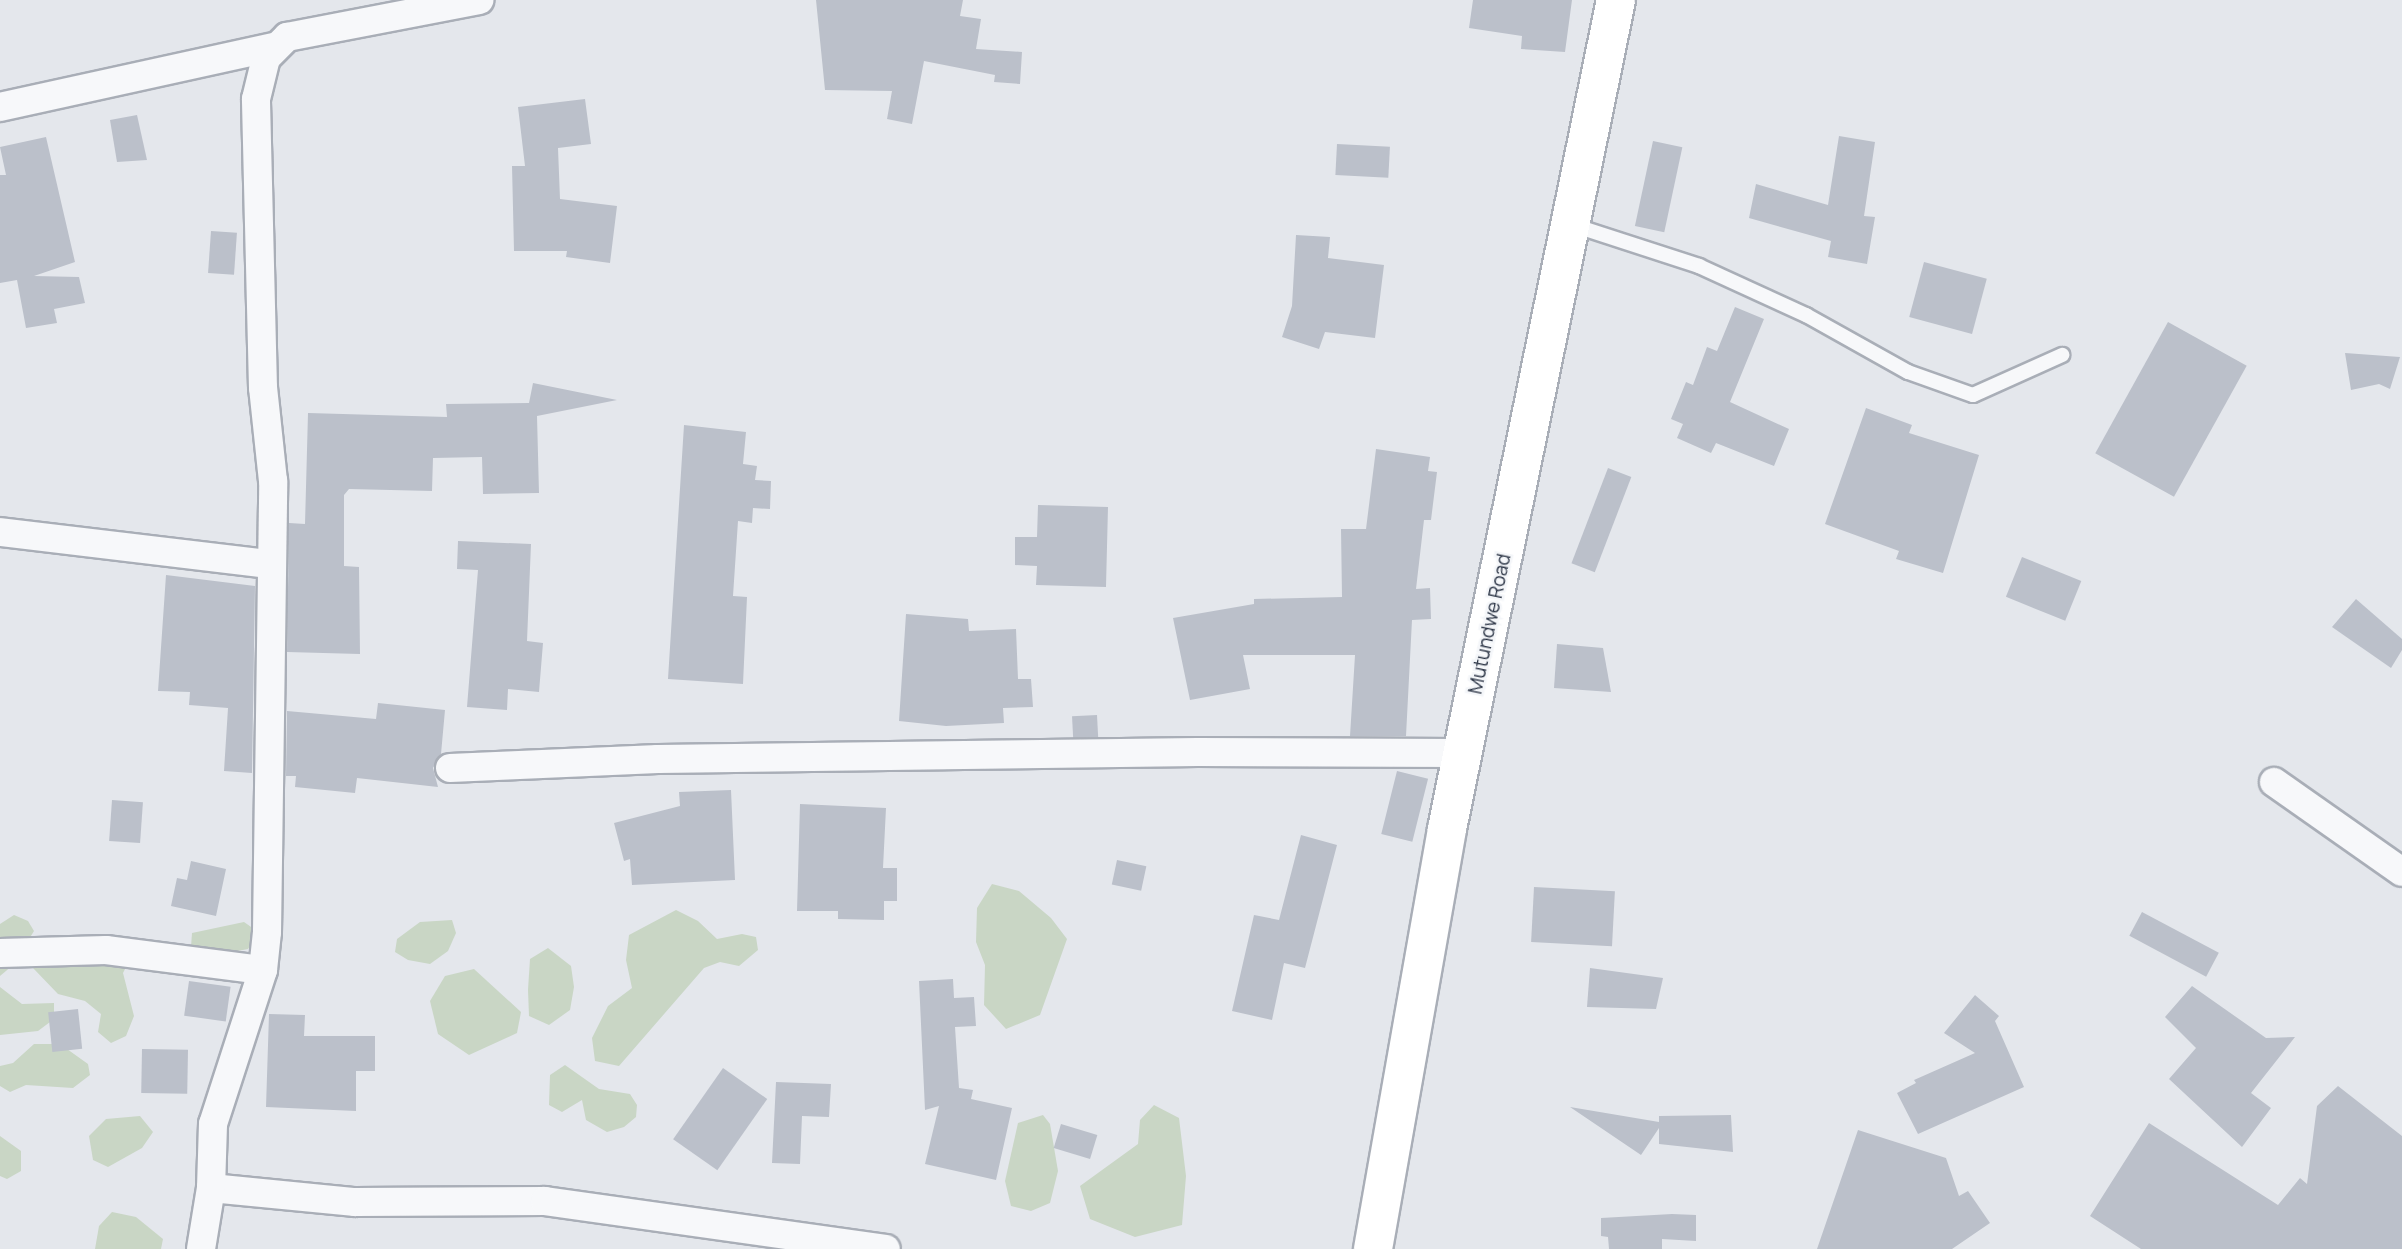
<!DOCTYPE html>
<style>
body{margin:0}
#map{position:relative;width:2402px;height:1249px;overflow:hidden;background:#e4e7ec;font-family:Manrope,sans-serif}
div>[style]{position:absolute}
.green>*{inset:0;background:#c9d6c5}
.building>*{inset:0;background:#bbc0ca;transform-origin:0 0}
.roads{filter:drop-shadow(2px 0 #a9aeb7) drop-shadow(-2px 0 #a9aeb7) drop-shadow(0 2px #a9aeb7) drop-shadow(0 -2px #a9aeb7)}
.service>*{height:14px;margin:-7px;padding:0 7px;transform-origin:7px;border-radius:7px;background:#f7f8fa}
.minor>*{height:28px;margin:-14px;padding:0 14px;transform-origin:14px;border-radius:14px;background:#f7f8fa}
.secondary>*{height:38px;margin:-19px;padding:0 19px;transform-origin:19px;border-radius:19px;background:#fff}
span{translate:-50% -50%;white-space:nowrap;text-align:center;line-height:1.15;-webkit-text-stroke:5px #f4f6f9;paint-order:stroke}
.street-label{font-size:19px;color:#2b3445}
</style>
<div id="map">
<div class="green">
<div style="clip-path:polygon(992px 884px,1019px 891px,1051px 918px,1067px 939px,1040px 1015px,1006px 1029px,984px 1005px,985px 965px,976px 942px,977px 908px)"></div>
<div style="clip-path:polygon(676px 910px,698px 921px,717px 939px,742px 934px,756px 937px,758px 950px,739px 966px,720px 962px,704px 968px,619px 1066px,595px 1061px,592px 1038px,608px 1006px,632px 988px,626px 960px,629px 935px)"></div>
<div style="clip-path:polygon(14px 915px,28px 921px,34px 931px,13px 965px,0 976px,0 924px)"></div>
<div style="clip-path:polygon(452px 920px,456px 933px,448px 951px,430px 964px,408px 960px,395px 952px,397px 939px,420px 922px)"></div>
<div style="clip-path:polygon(244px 922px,254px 929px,255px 939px,248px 949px,227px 953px,191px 947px,192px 933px)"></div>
<div style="clip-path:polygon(83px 935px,119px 946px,127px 965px,123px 973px,134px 1016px,126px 1036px,111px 1043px,98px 1032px,101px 1014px,85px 1001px,58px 994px,33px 968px,36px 941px,70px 942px)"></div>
<div style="clip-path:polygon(548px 948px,571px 966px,574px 987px,570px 1010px,549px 1025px,529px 1016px,528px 990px,530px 959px)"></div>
<div style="clip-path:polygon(474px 969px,521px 1012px,517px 1033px,469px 1055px,438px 1034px,430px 1001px,445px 976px)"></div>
<div style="clip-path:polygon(0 987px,22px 1004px,54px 1003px,54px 1019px,38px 1031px,0 1035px)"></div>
<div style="clip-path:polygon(34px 1044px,60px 1044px,88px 1064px,90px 1075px,73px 1088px,26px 1085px,10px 1092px,0 1086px,0 1066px,13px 1063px)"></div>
<div style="clip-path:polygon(565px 1065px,599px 1089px,630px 1094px,637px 1105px,636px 1117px,624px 1127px,607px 1132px,586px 1120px,582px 1100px,562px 1112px,549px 1105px,550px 1075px)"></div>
<div style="clip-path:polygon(1154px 1105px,1179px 1118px,1186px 1176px,1182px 1225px,1135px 1237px,1090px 1219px,1080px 1186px,1138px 1144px,1140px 1120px)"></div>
<div style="clip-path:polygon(1043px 1115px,1050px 1124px,1058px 1171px,1050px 1203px,1031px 1211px,1011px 1206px,1005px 1181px,1018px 1123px)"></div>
<div style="clip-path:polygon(140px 1116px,153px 1132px,142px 1148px,108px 1167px,93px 1160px,89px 1136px,106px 1119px)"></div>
<div style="clip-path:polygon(0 1136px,21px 1151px,21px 1171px,7px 1179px,0 1176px)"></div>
<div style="clip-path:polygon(112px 1212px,136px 1217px,163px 1239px,161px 1249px,95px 1249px,99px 1226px)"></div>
</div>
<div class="building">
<div style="clip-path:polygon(816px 0,963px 0,960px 16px,981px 19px,976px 49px,1022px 52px,1020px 84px,994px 82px,995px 75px,924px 61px,912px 124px,887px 119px,892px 91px,825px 90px)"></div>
<div style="clip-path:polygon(1473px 0,1572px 0,1565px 52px,1521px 49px,1522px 36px,1469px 28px)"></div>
<div style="clip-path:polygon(585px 99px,591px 144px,558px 148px,560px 199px,617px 206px,610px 263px,566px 257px,567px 251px,514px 251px,512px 166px,525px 166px,518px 107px)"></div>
<div style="clip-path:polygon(137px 115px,147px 160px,117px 162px,110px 120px)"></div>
<div style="clip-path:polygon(1839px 136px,1875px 142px,1864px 216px,1875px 217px,1867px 264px,1828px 257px,1831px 241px,1749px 218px,1756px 184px,1828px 205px)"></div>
<div style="clip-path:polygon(46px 137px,75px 262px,34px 276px,79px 277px,85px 303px,54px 309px,57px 323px,26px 328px,17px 280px,0 283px,0 175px,6px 175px,0 147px)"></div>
<div style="left:1653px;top:141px;width:30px;height:87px;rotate:12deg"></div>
<div style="left:1337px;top:144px;width:53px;height:31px;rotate:3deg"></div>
<div style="left:211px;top:231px;width:26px;height:42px;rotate:4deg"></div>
<div style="clip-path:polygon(1296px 235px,1330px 237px,1328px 258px,1384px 265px,1375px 338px,1325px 332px,1319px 349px,1282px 337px,1292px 306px)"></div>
<div style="left:1924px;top:262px;width:65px;height:57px;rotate:15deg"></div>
<div style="clip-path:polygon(1735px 307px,1764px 319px,1730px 402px,1789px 429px,1774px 466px,1716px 443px,1711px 453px,1677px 438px,1683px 424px,1671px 419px,1686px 382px,1693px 385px,1707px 347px,1717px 351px)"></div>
<div style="left:2168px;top:322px;width:90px;height:150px;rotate:29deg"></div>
<div style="clip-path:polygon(2345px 353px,2400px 357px,2390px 389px,2379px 384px,2351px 390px)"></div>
<div style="clip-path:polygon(533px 383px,617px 400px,537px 416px,539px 493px,483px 494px,482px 457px,433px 458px,432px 491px,349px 489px,344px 495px,344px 566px,359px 567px,360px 654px,287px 652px,289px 523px,305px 524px,308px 413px,447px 417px,446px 404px,529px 403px)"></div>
<div style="clip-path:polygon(1866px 408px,1912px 425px,1909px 433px,1979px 455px,1943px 573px,1896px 559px,1899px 551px,1825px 524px)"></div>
<div style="clip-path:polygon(684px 425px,746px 432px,743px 464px,757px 466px,755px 480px,771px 481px,770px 509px,753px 508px,752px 523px,738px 521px,733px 596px,747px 597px,743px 684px,668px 679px)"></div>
<div style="clip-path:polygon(1376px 449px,1430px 457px,1428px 471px,1437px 472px,1431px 520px,1424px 520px,1416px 589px,1430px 588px,1431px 619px,1412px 620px,1406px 736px,1350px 736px,1355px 655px,1243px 655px,1250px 689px,1190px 700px,1173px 618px,1254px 604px,1254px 599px,1342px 597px,1341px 529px,1366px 529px)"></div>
<div style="left:1608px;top:468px;width:25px;height:102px;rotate:21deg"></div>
<div style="clip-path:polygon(1038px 505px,1108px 507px,1106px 587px,1036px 585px,1037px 566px,1015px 565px,1015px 537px,1037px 537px)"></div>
<div style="clip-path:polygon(458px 541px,531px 544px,527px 641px,543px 643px,539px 692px,508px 689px,507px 710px,467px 707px,478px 570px,457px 569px)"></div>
<div style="left:2022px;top:557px;width:64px;height:43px;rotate:22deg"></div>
<div style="clip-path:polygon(166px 575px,255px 586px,252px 773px,224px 771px,228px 708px,189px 705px,190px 692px,158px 691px)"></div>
<div style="clip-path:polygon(2356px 599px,2402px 639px,2402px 650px,2391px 668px,2332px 627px)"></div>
<div style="clip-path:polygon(906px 614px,968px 619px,969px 631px,1016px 629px,1018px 679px,1031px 679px,1033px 707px,1003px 708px,1004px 723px,946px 726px,899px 721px)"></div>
<div style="clip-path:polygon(1557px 644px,1603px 648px,1611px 692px,1554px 688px)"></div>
<div style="clip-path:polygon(378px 703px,445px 710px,441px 754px,433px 768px,438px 787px,357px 778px,355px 793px,295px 787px,296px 776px,286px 776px,287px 711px,376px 719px)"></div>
<div style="left:1097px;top:715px;width:22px;height:25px;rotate:87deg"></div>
<div style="left:1397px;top:771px;width:32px;height:65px;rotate:14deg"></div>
<div style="clip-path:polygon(731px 790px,735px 880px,632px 885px,630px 859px,624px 861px,614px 823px,680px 806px,679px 792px)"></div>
<div style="left:112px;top:800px;width:31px;height:41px;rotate:4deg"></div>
<div style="clip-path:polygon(800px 804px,886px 808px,883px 868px,897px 868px,897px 901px,884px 901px,884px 920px,838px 919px,838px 911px,797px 911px)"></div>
<div style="clip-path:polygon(1301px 835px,1337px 845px,1305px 968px,1284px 963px,1272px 1020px,1232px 1011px,1254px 915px,1279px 920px)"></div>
<div style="left:1117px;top:860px;width:30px;height:25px;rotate:12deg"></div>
<div style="clip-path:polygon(191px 861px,226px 869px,216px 916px,171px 906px,177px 878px,187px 880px)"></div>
<div style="left:1534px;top:887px;width:81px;height:55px;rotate:3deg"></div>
<div style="left:2142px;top:912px;width:87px;height:27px;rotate:28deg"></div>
<div style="clip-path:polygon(1590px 968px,1663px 978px,1656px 1009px,1587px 1007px)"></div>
<div style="clip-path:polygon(953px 979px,954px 998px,974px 997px,976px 1026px,955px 1027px,959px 1088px,973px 1090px,971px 1099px,1012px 1108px,996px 1180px,925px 1164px,939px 1106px,925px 1110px,919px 981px)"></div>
<div style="left:189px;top:981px;width:42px;height:35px;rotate:8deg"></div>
<div style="clip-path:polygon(2192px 986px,2266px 1038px,2295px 1037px,2251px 1093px,2271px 1108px,2242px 1147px,2169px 1079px,2196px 1048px,2165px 1017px)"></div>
<div style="clip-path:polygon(1975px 995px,1999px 1016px,1995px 1021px,2024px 1087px,1918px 1134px,1897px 1093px,1916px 1083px,1914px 1080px,1975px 1053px,1944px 1033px)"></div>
<div style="left:78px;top:1009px;width:40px;height:30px;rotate:84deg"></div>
<div style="clip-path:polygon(269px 1014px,305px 1015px,304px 1036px,375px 1036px,375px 1071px,356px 1071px,356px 1111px,266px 1107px)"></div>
<div style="left:142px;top:1049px;width:46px;height:44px;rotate:1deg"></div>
<div style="left:723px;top:1068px;width:54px;height:87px;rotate:35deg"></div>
<div style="clip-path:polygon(776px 1082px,831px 1084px,829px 1117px,802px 1116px,800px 1164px,772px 1163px)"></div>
<div style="clip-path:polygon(2338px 1086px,2402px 1136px,2402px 1249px,2141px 1249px,2090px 1216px,2149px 1123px,2278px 1205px,2300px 1178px,2307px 1184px,2317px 1106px)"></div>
<div style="clip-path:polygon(1570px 1107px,1659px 1122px,1659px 1116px,1731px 1115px,1733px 1152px,1659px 1144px,1659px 1128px,1641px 1155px)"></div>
<div style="left:1061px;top:1124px;width:38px;height:25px;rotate:17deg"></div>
<div style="clip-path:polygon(1858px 1130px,1946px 1158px,1959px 1196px,1968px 1191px,1990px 1223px,1952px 1249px,1817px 1249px)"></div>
<div style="clip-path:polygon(1672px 1214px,1696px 1215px,1696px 1241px,1662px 1239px,1662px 1249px,1609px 1249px,1608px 1237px,1601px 1236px,1601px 1218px)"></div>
</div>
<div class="roads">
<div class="service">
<div style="left:1573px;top:225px;width:133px;rotate:18deg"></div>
<div style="left:1699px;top:266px;width:118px;rotate:24.6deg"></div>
<div style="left:1806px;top:315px;width:117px;rotate:29.2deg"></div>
<div style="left:1908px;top:372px;width:69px;rotate:19.5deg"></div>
<div style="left:1973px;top:395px;width:98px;rotate:-24.2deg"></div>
</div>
<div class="minor">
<div style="left:0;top:107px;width:279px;rotate:-12.4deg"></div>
<div style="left:0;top:532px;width:272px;rotate:6.8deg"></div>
<div style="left:450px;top:768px;width:208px;rotate:-2.5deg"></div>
<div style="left:658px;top:759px;width:540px;rotate:-0.74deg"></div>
<div style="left:1198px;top:752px;width:266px;rotate:0.2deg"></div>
<div style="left:2274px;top:782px;width:156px;rotate:35.1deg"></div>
<div style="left:0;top:953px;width:106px;rotate:-1.6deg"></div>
<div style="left:106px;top:950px;width:158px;rotate:7.3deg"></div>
<div style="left:211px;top:1188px;width:145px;rotate:5.6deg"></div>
<div style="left:355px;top:1202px;width:190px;rotate:-0.3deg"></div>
<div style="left:545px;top:1201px;width:344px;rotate:8deg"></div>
<div style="left:201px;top:1249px;width:62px;rotate:-80.7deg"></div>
<div style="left:211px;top:1188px;width:64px;rotate:-88.2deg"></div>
<div style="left:213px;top:1124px;width:162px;rotate:-72deg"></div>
<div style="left:263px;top:970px;width:38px;rotate:-84deg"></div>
<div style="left:267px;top:932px;width:451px;rotate:-89.2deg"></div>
<div style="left:273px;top:481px;width:94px;rotate:-96.1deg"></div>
<div style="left:263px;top:388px;width:289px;rotate:-91.4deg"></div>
<div style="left:256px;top:99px;width:42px;rotate:-76.3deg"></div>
<div style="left:266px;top:58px;width:30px;rotate:-45deg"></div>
<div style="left:287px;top:37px;width:196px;rotate:-10.9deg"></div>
</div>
<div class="secondary">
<div style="left:1373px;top:1249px;width:426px;rotate:-80deg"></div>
<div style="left:1447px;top:829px;width:846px;rotate:-78.48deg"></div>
</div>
</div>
<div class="street-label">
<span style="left:1490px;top:624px;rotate:-78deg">Mutundwe Road</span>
</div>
</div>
